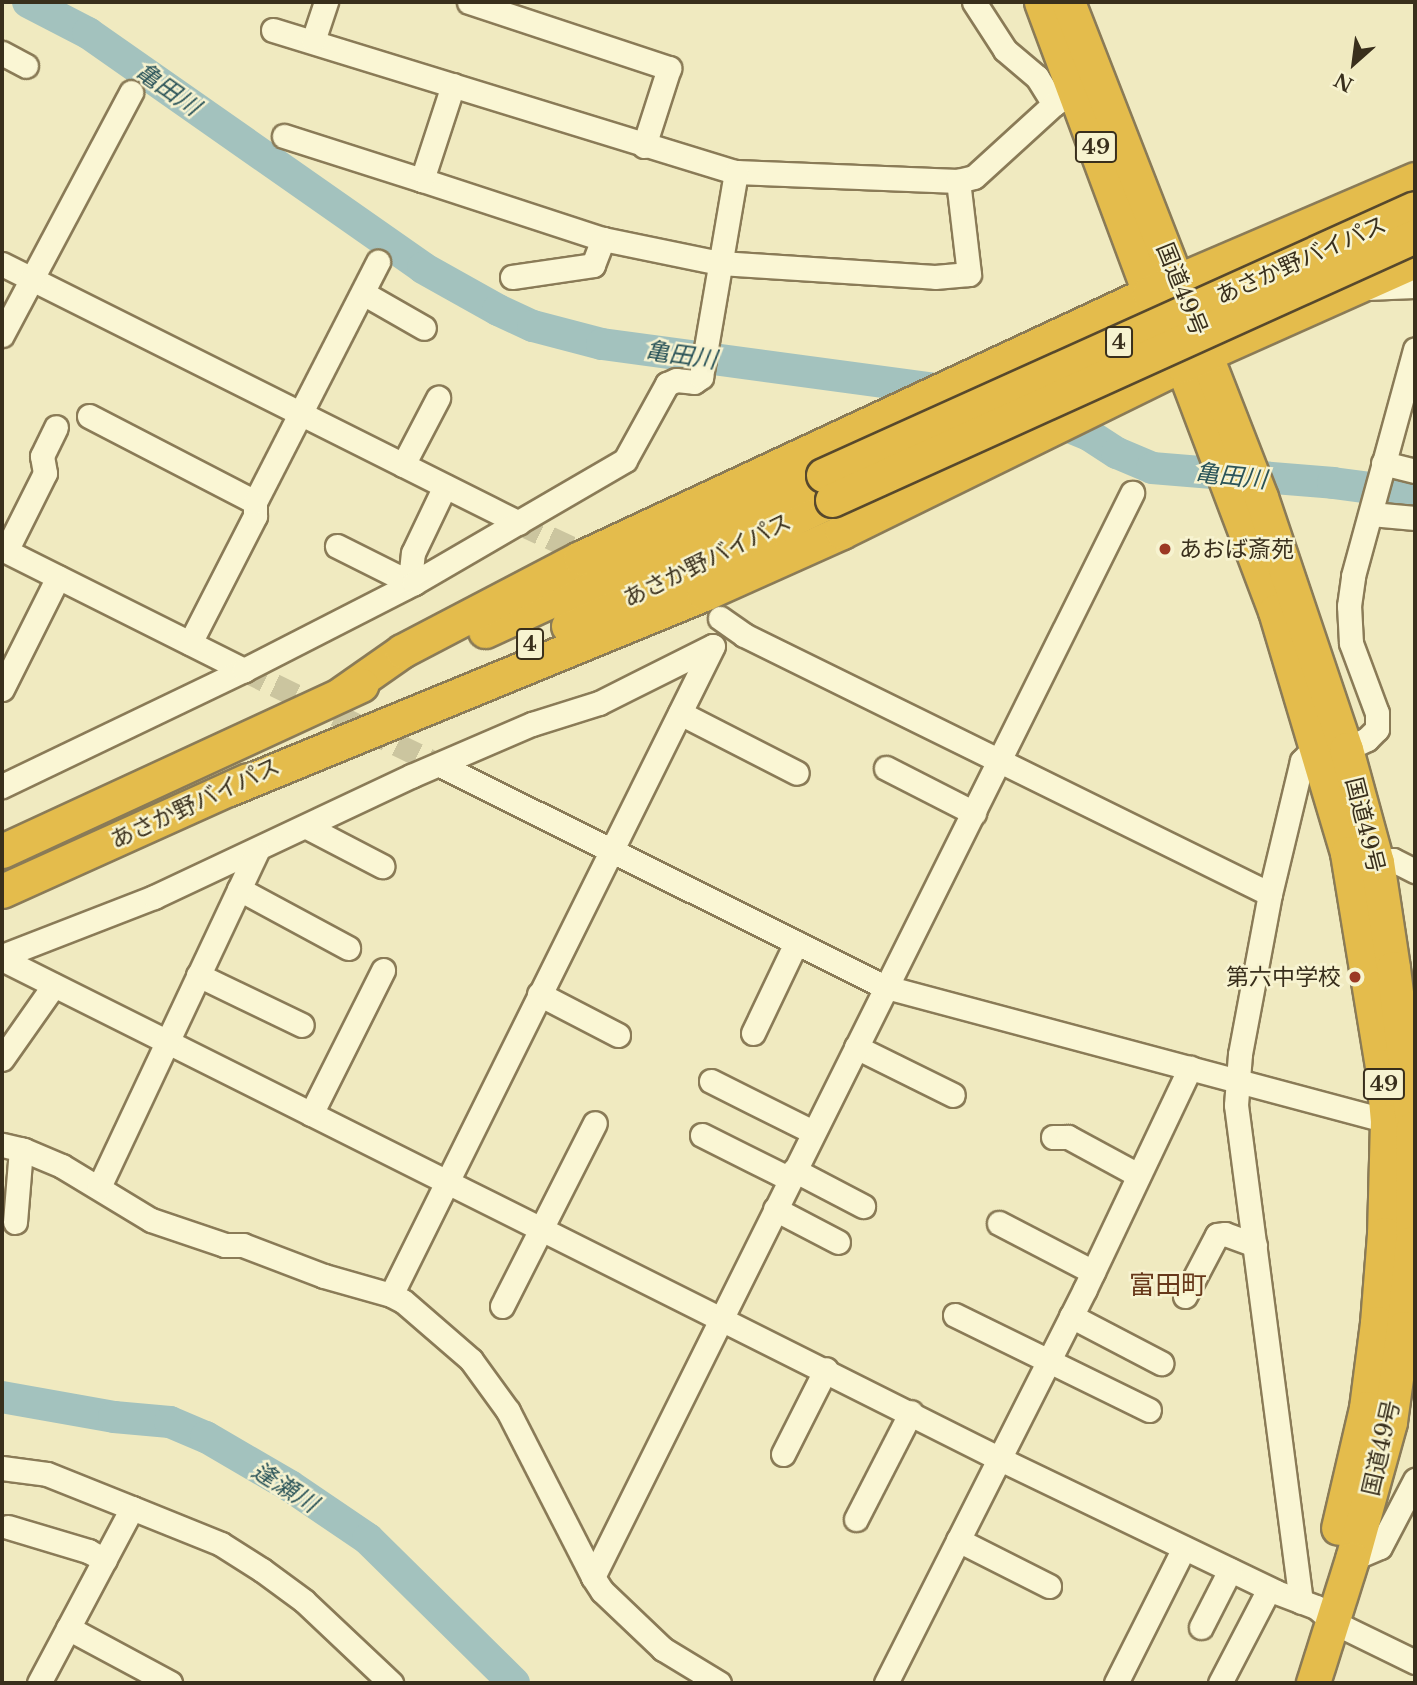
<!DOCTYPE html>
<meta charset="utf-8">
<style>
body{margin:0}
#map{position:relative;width:1417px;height:1685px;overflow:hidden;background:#f0eac0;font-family:"Libre Baskerville","Noto Sans JP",serif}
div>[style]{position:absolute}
.river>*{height:32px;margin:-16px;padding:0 16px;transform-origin:16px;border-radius:16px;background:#a3c2be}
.minor-tunnel>*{height:23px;margin-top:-11.5px;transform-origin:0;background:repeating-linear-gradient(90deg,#cbc59f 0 23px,transparent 0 34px)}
.roads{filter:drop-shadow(2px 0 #8a7b57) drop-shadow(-2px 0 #8a7b57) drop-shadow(0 2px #8a7b57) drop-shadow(0 -2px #8a7b57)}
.minor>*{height:23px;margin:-11.5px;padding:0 11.5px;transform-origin:11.5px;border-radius:11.5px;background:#faf6d4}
.highway>*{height:33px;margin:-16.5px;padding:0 16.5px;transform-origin:16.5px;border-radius:16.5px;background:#e4bc4c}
.bridges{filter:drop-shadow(2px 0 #57482c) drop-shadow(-2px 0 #57482c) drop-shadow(0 2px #57482c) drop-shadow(0 -2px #57482c)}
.highway-bridge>*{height:33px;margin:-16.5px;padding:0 16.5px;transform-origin:16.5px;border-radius:16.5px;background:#e4bc4c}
.dots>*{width:19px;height:19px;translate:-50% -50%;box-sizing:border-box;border:4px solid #f7f3d0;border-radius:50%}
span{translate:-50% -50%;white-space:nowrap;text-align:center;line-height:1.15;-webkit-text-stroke:5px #f7f3d0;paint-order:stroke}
.shield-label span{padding:2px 5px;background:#f7f3d0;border:2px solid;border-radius:5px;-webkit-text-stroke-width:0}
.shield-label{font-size:21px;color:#392f1c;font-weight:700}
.street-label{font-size:23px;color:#392f1c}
.poi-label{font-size:23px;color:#392f1c}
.left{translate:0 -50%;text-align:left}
.right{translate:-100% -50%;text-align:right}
.water-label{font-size:24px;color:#2b5459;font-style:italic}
.quarter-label{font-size:26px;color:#67381a}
.frame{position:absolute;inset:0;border:4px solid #392f1c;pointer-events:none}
.north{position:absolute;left:1319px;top:28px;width:70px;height:70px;-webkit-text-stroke:5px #f7f3d0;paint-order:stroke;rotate:208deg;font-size:19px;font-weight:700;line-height:28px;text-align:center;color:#392f1c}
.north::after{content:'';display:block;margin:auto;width:24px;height:32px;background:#392f1c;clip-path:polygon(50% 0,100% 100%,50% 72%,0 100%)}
</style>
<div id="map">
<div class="river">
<div style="left:28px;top:2px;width:68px;rotate:27.3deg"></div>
<div style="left:88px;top:33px;width:409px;rotate:35deg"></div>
<div style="left:423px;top:268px;width:86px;rotate:29.2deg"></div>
<div style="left:498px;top:310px;width:38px;rotate:25deg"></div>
<div style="left:533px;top:326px;width:71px;rotate:14.6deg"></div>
<div style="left:602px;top:344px;width:356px;rotate:7.7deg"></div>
<div style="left:1042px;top:416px;width:51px;rotate:22deg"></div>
<div style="left:1089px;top:435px;width:33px;rotate:33deg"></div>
<div style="left:1117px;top:453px;width:38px;rotate:23deg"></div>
<div style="left:1152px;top:468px;width:182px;rotate:4.7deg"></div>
<div style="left:1333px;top:483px;width:83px;rotate:7.6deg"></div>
<div style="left:2px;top:1397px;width:114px;rotate:10.1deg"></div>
<div style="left:114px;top:1417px;width:56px;rotate:5.1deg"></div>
<div style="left:170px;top:1422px;width:39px;rotate:23deg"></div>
<div style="left:206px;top:1437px;width:97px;rotate:30.3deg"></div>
<div style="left:290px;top:1486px;width:94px;rotate:34.2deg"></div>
<div style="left:368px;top:1539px;width:205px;rotate:44.6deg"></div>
</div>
<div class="minor-tunnel">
<div style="left:519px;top:523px;width:83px;rotate:25deg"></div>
<div style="left:244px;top:670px;width:218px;rotate:25.9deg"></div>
</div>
<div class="roads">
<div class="minor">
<div style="left:469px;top:2px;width:211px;rotate:18.3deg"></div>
<div style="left:669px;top:68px;width:82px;rotate:107.8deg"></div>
<div style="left:974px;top:2px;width:57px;rotate:57.1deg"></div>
<div style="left:1005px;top:50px;width:42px;rotate:40.2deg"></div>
<div style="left:1037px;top:77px;width:32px;rotate:58deg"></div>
<div style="left:273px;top:30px;width:484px;rotate:17.1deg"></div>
<div style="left:736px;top:172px;width:222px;rotate:2.3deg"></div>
<div style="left:958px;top:181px;width:16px;rotate:-14deg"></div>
<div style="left:974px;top:177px;width:108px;rotate:-42.4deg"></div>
<div style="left:1054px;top:104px;width:25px;rotate:-32deg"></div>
<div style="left:313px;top:41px;width:41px;rotate:-71.6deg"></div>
<div style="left:2px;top:53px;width:27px;rotate:28deg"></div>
<div style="left:453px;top:85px;width:100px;rotate:108.1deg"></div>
<div style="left:422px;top:180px;width:190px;rotate:18.1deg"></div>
<div style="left:603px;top:239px;width:119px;rotate:11.6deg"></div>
<div style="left:720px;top:263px;width:215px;rotate:3.7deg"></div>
<div style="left:935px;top:277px;width:34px;rotate:-5deg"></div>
<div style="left:969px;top:274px;width:94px;rotate:-96.7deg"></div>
<div style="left:284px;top:136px;width:145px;rotate:17.7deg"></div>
<div style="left:2px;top:264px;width:578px;rotate:26.61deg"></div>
<div style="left:512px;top:277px;width:82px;rotate:-8.4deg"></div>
<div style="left:593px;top:265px;width:28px;rotate:-69deg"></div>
<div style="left:1366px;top:288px;width:49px;rotate:-2.3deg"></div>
<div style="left:363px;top:293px;width:70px;rotate:29.8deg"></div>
<div style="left:2px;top:335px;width:275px;rotate:-62deg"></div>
<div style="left:89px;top:416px;width:187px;rotate:27.4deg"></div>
<div style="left:1383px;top:463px;width:33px;rotate:14deg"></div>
<div style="left:403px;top:465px;width:76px;rotate:-62.4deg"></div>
<div style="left:1371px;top:514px;width:44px;rotate:5.2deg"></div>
<div style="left:337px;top:546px;width:67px;rotate:26.6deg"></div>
<div style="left:397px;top:576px;width:14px;rotate:51deg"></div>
<div style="left:2px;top:549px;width:271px;rotate:26.6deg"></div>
<div style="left:6px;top:551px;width:87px;rotate:-63.4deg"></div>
<div style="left:45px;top:473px;width:17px;rotate:-100deg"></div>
<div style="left:42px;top:456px;width:32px;rotate:-64deg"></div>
<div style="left:414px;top:583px;width:12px;rotate:-104deg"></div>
<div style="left:411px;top:571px;width:18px;rotate:-84deg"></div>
<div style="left:413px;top:553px;width:74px;rotate:-64.5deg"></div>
<div style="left:720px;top:618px;width:29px;rotate:35deg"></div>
<div style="left:744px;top:635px;width:586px;rotate:26.22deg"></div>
<div style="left:190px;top:643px;width:143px;rotate:-62.9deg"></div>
<div style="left:255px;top:516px;width:14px;rotate:-90deg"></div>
<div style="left:255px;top:502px;width:270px;rotate:-62.9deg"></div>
<div style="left:2px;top:689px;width:125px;rotate:-63.4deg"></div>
<div style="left:680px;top:713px;width:131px;rotate:27.1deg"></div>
<div style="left:1346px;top:749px;width:23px;rotate:-25deg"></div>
<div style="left:1367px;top:739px;width:14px;rotate:-45deg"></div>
<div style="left:1377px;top:729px;width:16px;rotate:-90deg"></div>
<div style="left:1377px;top:713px;width:75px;rotate:-110.4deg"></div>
<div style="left:1351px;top:643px;width:37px;rotate:-93deg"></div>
<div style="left:1349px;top:606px;width:30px;rotate:-82deg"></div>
<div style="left:1353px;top:576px;width:235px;rotate:-74.7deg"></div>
<div style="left:440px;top:765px;width:498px;rotate:26.5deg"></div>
<div style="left:886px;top:987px;width:531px;rotate:14.95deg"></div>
<div style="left:886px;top:768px;width:99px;rotate:27.1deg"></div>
<div style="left:2px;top:786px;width:268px;rotate:-25.6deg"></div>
<div style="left:244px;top:670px;width:191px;rotate:-27.1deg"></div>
<div style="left:414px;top:583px;width:244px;rotate:-30.2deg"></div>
<div style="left:625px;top:460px;width:87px;rotate:-61.1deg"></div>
<div style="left:667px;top:384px;width:10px;rotate:-24deg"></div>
<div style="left:676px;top:380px;width:18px;rotate:6deg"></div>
<div style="left:694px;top:382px;width:9px;rotate:-36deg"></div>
<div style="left:701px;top:377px;width:208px;rotate:-80.3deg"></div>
<div style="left:307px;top:827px;width:85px;rotate:27.5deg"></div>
<div style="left:1377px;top:862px;width:16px;rotate:-7deg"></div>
<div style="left:1393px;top:860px;width:25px;rotate:27deg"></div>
<div style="left:239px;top:889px;width:124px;rotate:28.4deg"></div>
<div style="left:2px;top:956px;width:163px;rotate:-21.2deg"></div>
<div style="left:154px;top:897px;width:284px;rotate:-25.2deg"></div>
<div style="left:411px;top:776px;width:132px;rotate:-23.3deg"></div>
<div style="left:532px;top:724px;width:70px;rotate:-17.4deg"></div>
<div style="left:599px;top:703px;width:127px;rotate:-26.6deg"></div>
<div style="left:713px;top:646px;width:724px;rotate:116.39deg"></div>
<div style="left:391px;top:1295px;width:70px;rotate:-164.2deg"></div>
<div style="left:324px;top:1276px;width:87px;rotate:-159.1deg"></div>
<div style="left:243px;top:1245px;width:18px;rotate:180deg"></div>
<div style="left:225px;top:1245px;width:78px;rotate:-161.3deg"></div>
<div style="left:151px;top:1220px;width:104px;rotate:-148.8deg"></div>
<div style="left:62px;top:1166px;width:41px;rotate:-157.2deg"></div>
<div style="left:24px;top:1150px;width:23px;rotate:-167deg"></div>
<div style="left:2px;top:959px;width:1116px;rotate:26.61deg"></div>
<div style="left:1000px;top:1459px;width:306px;rotate:25.7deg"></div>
<div style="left:1276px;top:1592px;width:43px;rotate:20.6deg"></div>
<div style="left:1316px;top:1607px;width:23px;rotate:41deg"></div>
<div style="left:1333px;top:1622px;width:91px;rotate:26deg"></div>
<div style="left:198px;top:975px;width:115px;rotate:25.7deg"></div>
<div style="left:539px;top:994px;width:89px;rotate:27.4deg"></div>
<div style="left:753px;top:1033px;width:100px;rotate:-64.5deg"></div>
<div style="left:856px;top:1047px;width:108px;rotate:26.3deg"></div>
<div style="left:2px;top:1059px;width:90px;rotate:-54.9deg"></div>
<div style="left:711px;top:1081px;width:114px;rotate:26.6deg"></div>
<div style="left:311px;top:1114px;width:161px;rotate:-63.4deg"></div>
<div style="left:702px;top:1135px;width:98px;rotate:26.6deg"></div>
<div style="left:1053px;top:1137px;width:15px"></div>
<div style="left:1068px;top:1137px;width:80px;rotate:28.5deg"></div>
<div style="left:794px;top:1170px;width:78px;rotate:27.6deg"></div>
<div style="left:99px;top:1187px;width:371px;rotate:-64.8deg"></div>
<div style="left:775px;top:1209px;width:71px;rotate:27.6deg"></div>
<div style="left:15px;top:1222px;width:73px;rotate:-85.3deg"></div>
<div style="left:999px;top:1223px;width:106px;rotate:27.5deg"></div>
<div style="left:391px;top:1295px;width:13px;rotate:27deg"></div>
<div style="left:403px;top:1301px;width:90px;rotate:40.9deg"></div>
<div style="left:471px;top:1360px;width:63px;rotate:54deg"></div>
<div style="left:508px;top:1411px;width:186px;rotate:62.9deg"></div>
<div style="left:1185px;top:1296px;width:69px;rotate:-62.3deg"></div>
<div style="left:1217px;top:1235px;width:8px;rotate:-7deg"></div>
<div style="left:1225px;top:1234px;width:32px;rotate:20deg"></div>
<div style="left:502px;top:1306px;width:205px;rotate:-63.1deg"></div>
<div style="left:955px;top:1315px;width:216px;rotate:26.1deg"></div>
<div style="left:1071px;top:1316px;width:102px;rotate:27.6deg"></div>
<div style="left:783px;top:1454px;width:95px;rotate:-63.2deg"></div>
<div style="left:2px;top:1468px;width:45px;rotate:7.6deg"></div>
<div style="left:47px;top:1474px;width:92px;rotate:21.8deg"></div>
<div style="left:856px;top:1519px;width:120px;rotate:-62.8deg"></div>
<div style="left:8px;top:1527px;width:84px;rotate:16.7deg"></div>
<div style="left:88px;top:1551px;width:19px;rotate:28deg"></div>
<div style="left:958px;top:1540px;width:102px;rotate:26.8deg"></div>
<div style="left:1352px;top:1559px;width:30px;rotate:-23deg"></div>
<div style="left:1380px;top:1547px;width:76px;rotate:-62.4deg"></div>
<div style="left:1301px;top:1602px;width:501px;rotate:-97.45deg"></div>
<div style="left:1236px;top:1105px;width:51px;rotate:-85.5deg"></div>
<div style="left:1240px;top:1054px;width:163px;rotate:-79.4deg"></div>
<div style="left:1270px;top:894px;width:137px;rotate:-76.5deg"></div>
<div style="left:1302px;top:761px;width:21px;rotate:-47deg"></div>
<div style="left:1201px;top:1627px;width:64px;rotate:-63deg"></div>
<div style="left:68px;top:1628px;width:116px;rotate:28.3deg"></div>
<div style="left:39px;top:1683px;width:198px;rotate:-62deg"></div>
<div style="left:132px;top:1508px;width:96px;rotate:22deg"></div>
<div style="left:221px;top:1544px;width:49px;rotate:32.4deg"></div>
<div style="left:262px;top:1570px;width:52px;rotate:36.4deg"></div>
<div style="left:304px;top:1601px;width:120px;rotate:43.3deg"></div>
<div style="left:719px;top:1683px;width:66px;rotate:-148.7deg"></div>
<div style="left:663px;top:1649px;width:84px;rotate:-136.4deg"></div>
<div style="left:602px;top:1591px;width:17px;rotate:-123deg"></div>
<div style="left:593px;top:1577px;width:1211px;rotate:-63.56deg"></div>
<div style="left:886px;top:1683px;width:441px;rotate:-63.2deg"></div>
<div style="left:1085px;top:1289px;width:245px;rotate:-64.6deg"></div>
<div style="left:1116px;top:1683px;width:151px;rotate:-63.3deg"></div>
<div style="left:1220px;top:1683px;width:106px;rotate:-62.5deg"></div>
</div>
<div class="highway">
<div style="left:1041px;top:2px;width:310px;rotate:69.6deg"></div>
<div style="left:1149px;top:293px;width:79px;rotate:65.4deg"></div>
<div style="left:1182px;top:365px;width:263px;rotate:69.3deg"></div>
<div style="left:1275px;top:611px;width:252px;rotate:73.4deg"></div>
<div style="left:1347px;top:853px;width:216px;rotate:80.7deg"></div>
<div style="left:1382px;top:1066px;width:55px;rotate:84.8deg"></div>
<div style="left:1387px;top:1121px;width:113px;rotate:91.5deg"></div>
<div style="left:1384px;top:1234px;width:89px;rotate:94.5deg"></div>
<div style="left:1377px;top:1323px;width:86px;rotate:97.4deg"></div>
<div style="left:1366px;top:1408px;width:123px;rotate:103.1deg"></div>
<div style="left:1068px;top:2px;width:531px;rotate:68.7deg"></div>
<div style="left:1261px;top:497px;width:266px;rotate:71.4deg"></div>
<div style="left:1346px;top:749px;width:117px;rotate:74.7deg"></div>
<div style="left:1377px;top:862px;width:107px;rotate:81.4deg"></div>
<div style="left:1393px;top:968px;width:161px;rotate:82.9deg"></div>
<div style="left:1413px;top:1128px;width:115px;rotate:90.5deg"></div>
<div style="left:1412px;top:1243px;width:85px;rotate:96deg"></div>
<div style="left:1403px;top:1328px;width:95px;rotate:97.9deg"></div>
<div style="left:1390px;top:1422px;width:142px;rotate:105.5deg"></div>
<div style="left:1352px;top:1559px;width:130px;rotate:107.5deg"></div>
<div style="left:568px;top:626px;width:293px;rotate:-25.5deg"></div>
<div style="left:485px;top:631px;width:372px;rotate:-24.8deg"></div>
<div style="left:342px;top:693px;width:73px;rotate:-35deg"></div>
<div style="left:402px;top:651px;width:201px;rotate:-27.6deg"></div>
<div style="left:580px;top:558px;width:628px;rotate:-24.97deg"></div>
<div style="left:1149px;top:293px;width:289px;rotate:-23.2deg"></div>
<div style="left:229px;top:789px;width:513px;rotate:-22.32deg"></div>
<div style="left:704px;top:594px;width:151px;rotate:-24.2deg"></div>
<div style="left:842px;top:532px;width:379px;rotate:-26.2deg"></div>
<div style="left:1182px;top:365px;width:255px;rotate:-24.1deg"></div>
<div style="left:2px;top:851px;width:396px;rotate:-24.8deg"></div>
<div style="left:2px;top:891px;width:270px;rotate:-24.3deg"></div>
</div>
</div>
<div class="bridges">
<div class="highway-bridge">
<div style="left:823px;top:475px;width:649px;rotate:-24.28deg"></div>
<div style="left:832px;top:500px;width:640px;rotate:-24.36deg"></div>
</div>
</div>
<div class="dots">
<div style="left:1165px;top:549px;background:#9c3924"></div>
<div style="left:1355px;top:977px;background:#9c3924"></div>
</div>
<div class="shield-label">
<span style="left:1096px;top:147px">49</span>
<span style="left:1119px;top:342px">4</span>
<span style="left:530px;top:644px">4</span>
<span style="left:1384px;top:1084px">49</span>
</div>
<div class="street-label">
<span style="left:1301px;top:260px;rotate:-24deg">あさか野バイパス</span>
<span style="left:1182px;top:289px;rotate:68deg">国道49号</span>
<span style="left:707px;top:560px;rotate:-26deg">あさか野バイパス</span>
<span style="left:195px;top:803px;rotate:-25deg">あさか野バイパス</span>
<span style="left:1365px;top:825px;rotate:76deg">国道49号</span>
<span style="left:1381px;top:1448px;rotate:-77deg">国道49号</span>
</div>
<div class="poi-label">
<span class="left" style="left:1179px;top:549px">あおば斎苑</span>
<span class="right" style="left:1341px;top:977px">第六中学校</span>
</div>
<div class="water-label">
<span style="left:168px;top:89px;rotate:35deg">亀田川</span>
<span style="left:681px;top:355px;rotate:8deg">亀田川</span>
<span style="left:1231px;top:476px;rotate:6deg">亀田川</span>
<span style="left:285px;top:1487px;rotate:32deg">逢瀬川</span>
</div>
<div class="quarter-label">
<span style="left:1168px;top:1286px">富田町</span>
</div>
<div class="frame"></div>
<div class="north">N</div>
</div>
